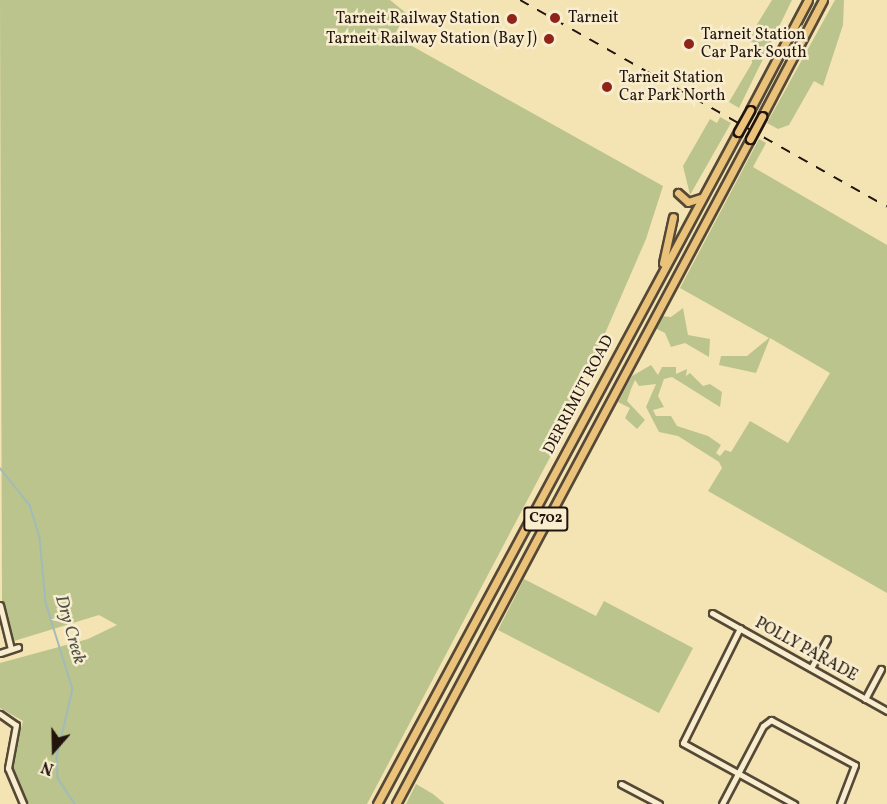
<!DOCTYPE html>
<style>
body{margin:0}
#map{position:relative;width:887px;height:804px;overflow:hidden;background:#f4e4b3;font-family:Vollkorn,serif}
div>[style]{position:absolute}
.green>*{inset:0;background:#bbc48c}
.stream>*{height:1.5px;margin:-0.75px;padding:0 0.75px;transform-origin:0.75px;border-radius:0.75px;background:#a1bcb8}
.roads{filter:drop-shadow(2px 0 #554836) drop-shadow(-2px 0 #554836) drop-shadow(0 2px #554836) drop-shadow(0 -2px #554836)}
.minor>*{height:5px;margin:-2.5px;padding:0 2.5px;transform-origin:2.5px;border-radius:2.5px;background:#f8edce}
.major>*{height:7px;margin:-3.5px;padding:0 3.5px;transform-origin:3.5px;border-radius:3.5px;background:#eac27a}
.rail>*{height:1.5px;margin-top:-0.75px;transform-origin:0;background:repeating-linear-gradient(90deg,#20140d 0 10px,transparent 0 20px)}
.bridges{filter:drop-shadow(2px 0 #20140d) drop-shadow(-2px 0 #20140d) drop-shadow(0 2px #20140d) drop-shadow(0 -2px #20140d)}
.major-bridge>*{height:7px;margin:-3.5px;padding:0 3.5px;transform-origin:3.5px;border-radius:3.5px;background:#eac27a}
.dots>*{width:16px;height:16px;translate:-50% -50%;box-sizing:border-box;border:3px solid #f8edce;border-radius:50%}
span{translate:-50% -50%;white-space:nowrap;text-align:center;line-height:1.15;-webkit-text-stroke:5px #f8edce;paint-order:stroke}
.shield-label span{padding:2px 4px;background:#f8edce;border:2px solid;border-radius:4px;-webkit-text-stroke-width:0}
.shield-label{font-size:15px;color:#20140d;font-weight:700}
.poi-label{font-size:16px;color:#20140d}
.left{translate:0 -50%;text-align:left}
.right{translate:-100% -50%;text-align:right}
.street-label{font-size:16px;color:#20140d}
.water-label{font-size:18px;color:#4d4f49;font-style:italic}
.north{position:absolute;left:24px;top:720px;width:60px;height:60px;-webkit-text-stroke:4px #f8edce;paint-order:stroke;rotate:200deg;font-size:16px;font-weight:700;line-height:24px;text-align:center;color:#20140d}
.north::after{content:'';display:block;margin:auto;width:21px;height:27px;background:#20140d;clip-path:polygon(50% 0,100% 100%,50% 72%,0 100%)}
</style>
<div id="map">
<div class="green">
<div style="clip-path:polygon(0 0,390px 0,406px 13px,394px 36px,663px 186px,646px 239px,557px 444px,367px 804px,26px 804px,11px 764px,23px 721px,0 708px,0 663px,88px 639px,117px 625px,99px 615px,14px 641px,2px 603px)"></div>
<div style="clip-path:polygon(772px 0,792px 0,739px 108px,729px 102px,752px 63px,751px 34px)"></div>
<div style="clip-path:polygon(835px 0,844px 0,843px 25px,823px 86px,814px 81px,789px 125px,778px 129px,767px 123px)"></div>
<div style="clip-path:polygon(720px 117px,731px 123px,690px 195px,683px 166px,710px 119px,717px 123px)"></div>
<div style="clip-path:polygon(759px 139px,766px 143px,753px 167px,887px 245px,887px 593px,708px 491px,722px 468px,719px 462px,678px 436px,659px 432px,646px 407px,656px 384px,639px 386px,635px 380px,631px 389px,627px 401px,645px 420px,637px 429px,625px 418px,630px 408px,618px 402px,632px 376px,651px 365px,658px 375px,662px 367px,676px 367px,676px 374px,687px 369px,686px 376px,690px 373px,703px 386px,710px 384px,722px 392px,720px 407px,672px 377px,664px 379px,658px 396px,664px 407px,653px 410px,656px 416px,671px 416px,677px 426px,708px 436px,721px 445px,716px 453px,720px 456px,725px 450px,731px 452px,750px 421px,788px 443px,830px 373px,770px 338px,756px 373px,719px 365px,721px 356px,747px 356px,769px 338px,680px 288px)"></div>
<div style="clip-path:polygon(683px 308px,688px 335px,710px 339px,709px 357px,685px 343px,671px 347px,665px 333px,655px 328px,660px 316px,671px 317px)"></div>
<div style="clip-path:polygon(524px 579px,596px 616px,604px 601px,693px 648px,659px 713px,498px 630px)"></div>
<div style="clip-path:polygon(416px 784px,433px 794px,445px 804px,406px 804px)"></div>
</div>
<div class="stream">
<div style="left:0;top:468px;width:48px;rotate:51deg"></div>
<div style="left:30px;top:505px;width:34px;rotate:73deg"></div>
<div style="left:40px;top:538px;width:65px;rotate:84.7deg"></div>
<div style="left:46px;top:603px;width:90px;rotate:72.6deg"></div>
<div style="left:73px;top:689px;width:71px;rotate:103.1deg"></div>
<div style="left:57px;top:758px;width:20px;rotate:87deg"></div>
<div style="left:58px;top:778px;width:31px;rotate:57deg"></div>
</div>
<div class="roads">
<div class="minor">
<div style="left:0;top:605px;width:45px;rotate:76deg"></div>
<div style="left:712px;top:613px;width:201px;rotate:29.2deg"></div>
<div style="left:740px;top:628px;width:128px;rotate:116.4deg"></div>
<div style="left:683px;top:743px;width:127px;rotate:28.8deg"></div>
<div style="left:0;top:653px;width:19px;rotate:-18deg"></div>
<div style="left:811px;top:668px;width:33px;rotate:-61deg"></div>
<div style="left:865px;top:699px;width:34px;rotate:-62deg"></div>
<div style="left:0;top:714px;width:19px;rotate:35deg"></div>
<div style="left:16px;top:725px;width:44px;rotate:100.5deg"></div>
<div style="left:8px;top:768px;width:39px;rotate:67deg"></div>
<div style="left:621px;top:784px;width:43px;rotate:27.8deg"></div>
<div style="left:722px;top:804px;width:88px;rotate:-62.3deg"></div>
<div style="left:763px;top:726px;width:10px;rotate:-37deg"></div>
<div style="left:771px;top:720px;width:95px;rotate:28.2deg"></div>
<div style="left:855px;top:765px;width:42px;rotate:111deg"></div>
</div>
<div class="major">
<div style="left:750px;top:110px;width:124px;rotate:-62.2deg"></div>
<div style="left:762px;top:116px;width:131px;rotate:-62.3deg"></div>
<div style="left:678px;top:193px;width:13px;rotate:42deg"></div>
<div style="left:688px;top:202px;width:13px;rotate:-18deg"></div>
<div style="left:663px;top:263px;width:47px;rotate:-77.7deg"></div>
<div style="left:377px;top:804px;width:763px;rotate:-61.76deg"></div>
<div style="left:396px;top:804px;width:753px;rotate:-61.97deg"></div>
</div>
</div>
<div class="rail">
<div style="left:520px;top:0;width:421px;rotate:29.4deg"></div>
</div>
<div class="bridges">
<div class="major-bridge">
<div style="left:738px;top:132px;width:25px;rotate:-61deg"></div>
<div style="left:750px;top:139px;width:26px;rotate:-62deg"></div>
</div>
</div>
<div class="dots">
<div style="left:555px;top:18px;background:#8f2418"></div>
<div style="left:512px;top:19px;background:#8f2418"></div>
<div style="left:549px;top:39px;background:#8f2418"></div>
<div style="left:689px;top:44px;background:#8f2418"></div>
<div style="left:607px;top:87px;background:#8f2418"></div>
</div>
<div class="shield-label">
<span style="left:546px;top:519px">C702</span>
</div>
<div class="poi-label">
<span class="left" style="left:568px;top:18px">Tarneit</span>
<span class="right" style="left:500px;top:19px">Tarneit Railway Station</span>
<span class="left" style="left:701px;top:44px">Tarneit Station<br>Car Park South</span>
<span class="right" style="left:537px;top:39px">Tarneit Railway Station (Bay J)</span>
<span class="left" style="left:619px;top:87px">Tarneit Station<br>Car Park North</span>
</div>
<div class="street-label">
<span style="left:579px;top:395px;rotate:-62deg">DERRIMUT ROAD</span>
<span style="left:806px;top:650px;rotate:29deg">POLLY PARADE</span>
</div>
<div class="water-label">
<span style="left:69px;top:630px;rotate:74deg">Dry Creek</span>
</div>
<div class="north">N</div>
</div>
